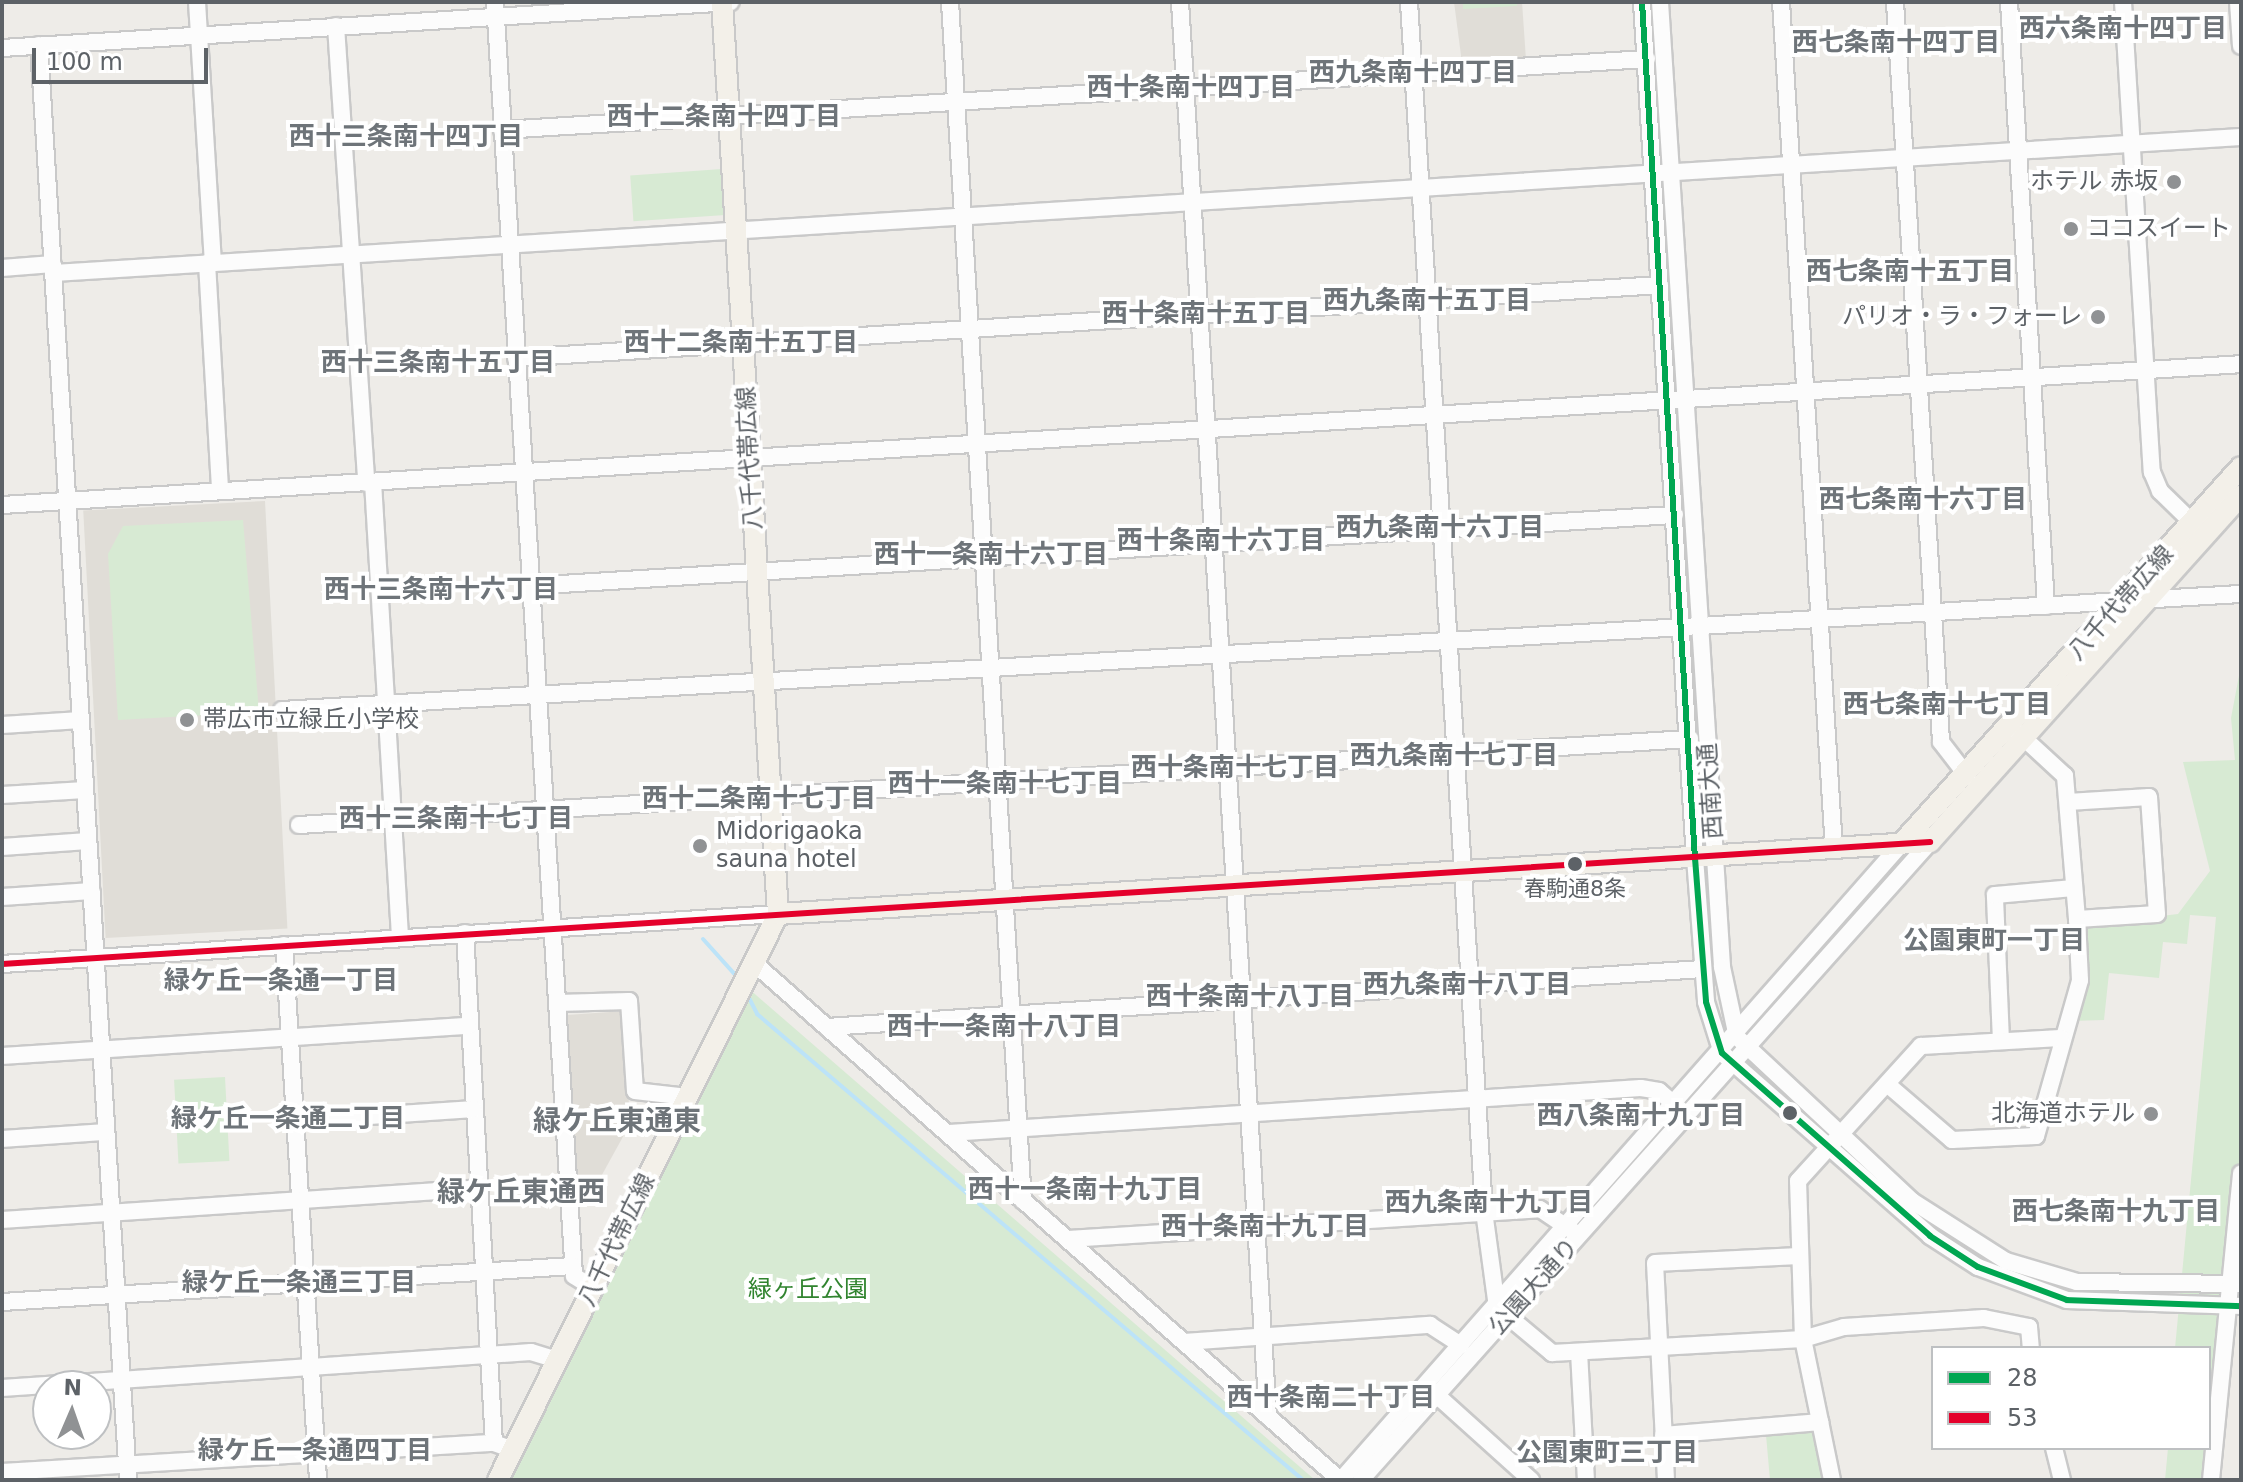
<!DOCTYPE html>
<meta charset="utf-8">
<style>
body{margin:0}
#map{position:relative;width:2243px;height:1482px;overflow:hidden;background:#eeece8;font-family:"DejaVu Sans","Noto Sans JP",sans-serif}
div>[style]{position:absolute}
.education>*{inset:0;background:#e0ddd7;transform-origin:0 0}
.green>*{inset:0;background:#d7ead3;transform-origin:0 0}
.stream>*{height:4px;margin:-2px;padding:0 2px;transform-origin:2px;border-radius:2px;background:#bce3f8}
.roads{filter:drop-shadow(2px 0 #c9c9c9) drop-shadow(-2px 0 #c9c9c9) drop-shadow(0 2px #c9c9c9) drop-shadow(0 -2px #c9c9c9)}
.minor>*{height:16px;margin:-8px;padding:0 8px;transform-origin:8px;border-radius:8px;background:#fcfcfc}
.major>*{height:20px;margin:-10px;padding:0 10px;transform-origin:10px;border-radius:10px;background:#f3f0e9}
.bus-1>*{height:6px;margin:-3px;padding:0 3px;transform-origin:3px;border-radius:3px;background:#00a651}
.bus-2>*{height:6px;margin:-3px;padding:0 3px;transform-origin:3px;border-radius:3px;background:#e4002b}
.dots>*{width:22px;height:22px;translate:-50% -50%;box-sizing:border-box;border:4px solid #fff;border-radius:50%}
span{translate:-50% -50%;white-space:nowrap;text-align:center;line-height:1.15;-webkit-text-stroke:8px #fff;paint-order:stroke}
.bus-label{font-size:22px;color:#5d6267}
.poi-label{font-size:24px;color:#5d6267}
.right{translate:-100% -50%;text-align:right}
.left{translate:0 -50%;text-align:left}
.street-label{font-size:24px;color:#5d6267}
.park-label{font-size:24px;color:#31842f}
.neighbourhood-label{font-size:26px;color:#6e7479;font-weight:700}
.quarter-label{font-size:28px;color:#6e7479;font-weight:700}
.frame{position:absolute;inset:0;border:4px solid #5d6267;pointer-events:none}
.legend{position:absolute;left:1931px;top:1346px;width:280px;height:104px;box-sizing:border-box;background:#fff;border:2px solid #bec0c2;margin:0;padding:10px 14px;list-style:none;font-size:24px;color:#5d6267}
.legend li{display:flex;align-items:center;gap:16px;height:40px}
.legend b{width:40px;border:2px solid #bec0c2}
.north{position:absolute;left:32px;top:1370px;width:80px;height:80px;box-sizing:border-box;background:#fff;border:2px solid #bec0c2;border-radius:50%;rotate:2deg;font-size:22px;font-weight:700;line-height:32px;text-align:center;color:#5d6267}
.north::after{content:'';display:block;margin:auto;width:28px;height:36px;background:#909294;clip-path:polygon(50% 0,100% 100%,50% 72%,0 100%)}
.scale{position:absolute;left:32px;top:48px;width:176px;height:36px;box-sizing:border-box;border:4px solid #5d6267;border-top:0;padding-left:10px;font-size:24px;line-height:28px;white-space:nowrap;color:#5d6267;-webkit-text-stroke:6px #fff;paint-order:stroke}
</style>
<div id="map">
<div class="education">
<div style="clip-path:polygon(1454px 2px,1522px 2px,1526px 60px,1462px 63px)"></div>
<div style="left:265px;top:501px;width:428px;height:182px;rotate:87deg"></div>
<div style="clip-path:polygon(624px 1011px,630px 1124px,598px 1182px,576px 1176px,567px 1015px)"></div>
</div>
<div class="green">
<div style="clip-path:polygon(1463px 2px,1517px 2px,1517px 6px,1463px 9px)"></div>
<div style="left:722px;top:169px;width:46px;height:92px;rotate:86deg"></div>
<div style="clip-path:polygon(243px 520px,259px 712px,118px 720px,108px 554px,123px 526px)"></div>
<div style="clip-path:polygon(2241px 665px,2241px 1172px,2211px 1480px,2165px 1480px,2168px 1448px,2209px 1448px,2209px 1348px,2175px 1348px,2216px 917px,2190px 915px,2187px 944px,2163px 942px,2159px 978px,2109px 973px,2104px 1020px,2071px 1021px,2083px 925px,2178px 914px,2210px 871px,2183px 762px,2235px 760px,2231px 718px)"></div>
<div style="clip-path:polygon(748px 988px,1315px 1480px,503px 1480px)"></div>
<div style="left:225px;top:1077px;width:84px;height:51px;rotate:87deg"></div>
<div style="clip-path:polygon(1815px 1430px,1826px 1480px,1770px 1480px,1766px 1435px)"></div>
</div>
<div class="stream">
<div style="left:703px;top:939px;width:52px;rotate:48.1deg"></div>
<div style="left:746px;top:992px;width:25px;rotate:63deg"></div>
<div style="left:757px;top:1014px;width:718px;rotate:40.48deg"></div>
</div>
<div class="roads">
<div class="minor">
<div style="left:197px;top:2px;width:261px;rotate:86.5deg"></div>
<div style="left:495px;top:2px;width:1276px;rotate:86.45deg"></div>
<div style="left:574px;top:1276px;width:22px;rotate:32deg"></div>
<div style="left:950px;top:2px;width:1201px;rotate:86.52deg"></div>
<div style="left:1180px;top:2px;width:1417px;rotate:86.44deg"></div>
<div style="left:1409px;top:2px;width:1211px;rotate:86.45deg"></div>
<div style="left:1484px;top:1211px;width:97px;rotate:82.3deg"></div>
<div style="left:1497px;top:1307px;width:72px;rotate:39.9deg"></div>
<div style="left:1552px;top:1353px;width:251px;rotate:-3.2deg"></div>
<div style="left:1803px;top:1339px;width:43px;rotate:-16.3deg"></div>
<div style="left:1844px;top:1327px;width:140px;rotate:-3.7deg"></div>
<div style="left:1984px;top:1318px;width:46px;rotate:11.3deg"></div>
<div style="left:2029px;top:1327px;width:21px;rotate:85deg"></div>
<div style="left:1642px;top:2px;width:858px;rotate:86.46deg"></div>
<div style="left:1695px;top:858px;width:144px;rotate:85.6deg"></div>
<div style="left:1706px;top:1002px;width:53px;rotate:72.6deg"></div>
<div style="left:1722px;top:1053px;width:277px;rotate:41.3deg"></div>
<div style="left:1930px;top:1236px;width:57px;rotate:32.9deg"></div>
<div style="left:1978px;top:1267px;width:95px;rotate:20.3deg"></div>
<div style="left:2067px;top:1300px;width:174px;rotate:2deg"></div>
<div style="left:1660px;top:2px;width:967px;rotate:86.32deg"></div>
<div style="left:1722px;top:967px;width:72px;rotate:77.9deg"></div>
<div style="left:1737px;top:1037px;width:240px;rotate:43.1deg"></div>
<div style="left:1912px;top:1201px;width:112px;rotate:32.6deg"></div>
<div style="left:2006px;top:1261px;width:74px;rotate:16.5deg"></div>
<div style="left:2077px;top:1282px;width:164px;rotate:0.7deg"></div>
<div style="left:1781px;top:2px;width:848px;rotate:86.42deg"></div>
<div style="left:1895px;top:2px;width:741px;rotate:86.44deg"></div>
<div style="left:1941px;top:742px;width:44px;rotate:52.4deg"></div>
<div style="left:2009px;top:2px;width:605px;rotate:86.49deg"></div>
<div style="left:2123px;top:2px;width:471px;rotate:86.5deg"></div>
<div style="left:2152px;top:472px;width:21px;rotate:67deg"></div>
<div style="left:2160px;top:491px;width:54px;rotate:44.3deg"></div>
<div style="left:2238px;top:2px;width:44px;rotate:86.1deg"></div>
<div style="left:336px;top:26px;width:458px;rotate:86.2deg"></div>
<div style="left:39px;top:45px;width:1438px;rotate:86.45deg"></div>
<div style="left:2px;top:48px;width:730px;rotate:-3.61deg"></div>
<div style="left:502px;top:130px;width:1147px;rotate:-3.55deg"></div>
<div style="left:207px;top:263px;width:228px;rotate:86.7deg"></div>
<div style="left:2px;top:268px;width:51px;rotate:-4.5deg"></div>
<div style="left:54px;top:273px;width:2191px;rotate:-3.56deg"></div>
<div style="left:516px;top:358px;width:1146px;rotate:-3.65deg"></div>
<div style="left:373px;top:482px;width:456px;rotate:86.6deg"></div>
<div style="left:2px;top:505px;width:2243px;rotate:-3.6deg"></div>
<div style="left:529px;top:586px;width:1148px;rotate:-3.55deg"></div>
<div style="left:282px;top:710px;width:1962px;rotate:-3.39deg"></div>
<div style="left:2px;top:725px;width:79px;rotate:-3.6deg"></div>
<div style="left:2px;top:795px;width:83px;rotate:-3.4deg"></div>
<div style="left:2068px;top:802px;width:81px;rotate:-3.5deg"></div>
<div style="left:2149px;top:797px;width:117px;rotate:86.1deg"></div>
<div style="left:2157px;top:914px;width:80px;rotate:176.4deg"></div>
<div style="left:299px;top:825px;width:1394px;rotate:-3.54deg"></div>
<div style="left:2px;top:847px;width:86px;rotate:-4deg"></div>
<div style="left:2px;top:897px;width:90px;rotate:-3.8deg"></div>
<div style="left:465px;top:933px;width:511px;rotate:86.75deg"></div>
<div style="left:284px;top:945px;width:536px;rotate:86.36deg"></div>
<div style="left:754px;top:963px;width:781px;rotate:41.42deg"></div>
<div style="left:2px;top:964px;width:778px;rotate:-3.69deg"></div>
<div style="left:557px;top:1003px;width:72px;rotate:-1.6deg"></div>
<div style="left:629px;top:1001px;width:90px;rotate:86.2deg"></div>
<div style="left:635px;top:1091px;width:53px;rotate:6.5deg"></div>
<div style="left:827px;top:1027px;width:878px;rotate:-3.79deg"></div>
<div style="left:2001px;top:1041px;width:146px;rotate:-92.4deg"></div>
<div style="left:1995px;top:895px;width:79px;rotate:-5.1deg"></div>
<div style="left:2px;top:1056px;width:467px;rotate:-3.7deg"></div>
<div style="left:1887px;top:1084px;width:86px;rotate:40.7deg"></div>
<div style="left:1952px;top:1140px;width:84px;rotate:-2.7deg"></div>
<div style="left:2036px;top:1136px;width:162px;rotate:-74.2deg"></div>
<div style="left:2080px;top:980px;width:61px;rotate:-92.8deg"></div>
<div style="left:2077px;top:919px;width:144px;rotate:-94.8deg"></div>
<div style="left:2065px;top:776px;width:68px;rotate:-137.4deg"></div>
<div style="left:295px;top:1121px;width:179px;rotate:-3.8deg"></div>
<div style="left:949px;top:1133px;width:693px;rotate:-3.72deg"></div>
<div style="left:1641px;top:1088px;width:18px;rotate:9deg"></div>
<div style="left:1659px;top:1091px;width:35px;rotate:41deg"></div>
<div style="left:2px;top:1139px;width:104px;rotate:-3.9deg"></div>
<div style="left:2px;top:1220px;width:478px;rotate:-3.8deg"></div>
<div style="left:1068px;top:1239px;width:473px;rotate:-3.6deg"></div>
<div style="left:1540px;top:1209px;width:41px;rotate:34.1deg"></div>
<div style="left:2px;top:1302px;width:572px;rotate:-3.61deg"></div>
<div style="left:1184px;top:1342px;width:247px;rotate:-4deg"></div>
<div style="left:1430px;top:1325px;width:37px;rotate:33deg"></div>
<div style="left:1579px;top:1352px;width:128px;rotate:86.9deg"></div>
<div style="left:2px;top:1388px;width:530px;rotate:-3.89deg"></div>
<div style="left:531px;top:1352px;width:27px;rotate:17deg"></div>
<div style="left:1431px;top:1390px;width:135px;rotate:42deg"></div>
<div style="left:1663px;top:1435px;width:158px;rotate:-4.7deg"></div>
<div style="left:2054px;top:1448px;width:33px;rotate:76deg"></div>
<div style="left:2px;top:1472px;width:493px;rotate:-3.4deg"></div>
<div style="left:494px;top:1443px;width:20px;rotate:20deg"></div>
<div style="left:1341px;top:1480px;width:849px;rotate:-48.63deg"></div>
<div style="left:1361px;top:1480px;width:855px;rotate:-48.27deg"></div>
<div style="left:1666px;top:1480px;width:217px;rotate:-92.9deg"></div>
<div style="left:1655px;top:1263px;width:144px;rotate:-2.8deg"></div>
<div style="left:1832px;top:1480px;width:144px;rotate:-101.6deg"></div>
<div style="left:1803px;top:1339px;width:158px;rotate:-91.8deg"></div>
<div style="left:1798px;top:1181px;width:183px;rotate:-47.7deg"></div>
<div style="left:1921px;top:1046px;width:140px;rotate:-3.3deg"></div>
<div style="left:2211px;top:1480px;width:308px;rotate:-84.4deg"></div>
</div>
<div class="major">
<div style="left:1902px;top:843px;width:506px;rotate:-47.96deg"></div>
<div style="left:778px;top:914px;width:1154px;rotate:-3.58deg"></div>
<div style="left:1930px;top:842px;width:466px;rotate:-48.1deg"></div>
<div style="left:498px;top:1480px;width:631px;rotate:-63.68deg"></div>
<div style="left:778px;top:914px;width:914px;rotate:-93.51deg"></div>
</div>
</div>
<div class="bus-1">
<div style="left:1642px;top:2px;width:858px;rotate:86.46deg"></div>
<div style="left:1695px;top:858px;width:144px;rotate:85.6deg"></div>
<div style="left:1706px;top:1002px;width:53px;rotate:72.6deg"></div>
<div style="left:1722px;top:1053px;width:277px;rotate:41.3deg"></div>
<div style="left:1930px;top:1236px;width:57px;rotate:32.9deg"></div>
<div style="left:1978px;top:1267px;width:95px;rotate:20.3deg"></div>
<div style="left:2067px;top:1300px;width:174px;rotate:2deg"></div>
</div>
<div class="bus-2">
<div style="left:2px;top:964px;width:1932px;rotate:-3.62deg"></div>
</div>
<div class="dots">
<div style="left:2174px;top:182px;background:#909294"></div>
<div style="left:2071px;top:229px;background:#909294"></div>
<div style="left:2098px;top:317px;background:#909294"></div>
<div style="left:187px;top:720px;background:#909294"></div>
<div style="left:700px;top:846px;background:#909294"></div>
<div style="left:1575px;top:864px;background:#5d6267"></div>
<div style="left:1790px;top:1113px;background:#5d6267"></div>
<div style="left:2151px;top:1114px;background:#909294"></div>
</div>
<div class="bus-label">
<span style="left:1575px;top:889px">春駒通8条</span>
</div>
<div class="poi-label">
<span class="right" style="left:2158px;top:182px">ホテル 赤坂</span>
<span class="left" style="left:2087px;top:229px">ココスイート</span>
<span class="right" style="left:2082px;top:317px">パリオ・ラ・フォーレ</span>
<span class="left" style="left:203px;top:720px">帯広市立緑丘小学校</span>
<span class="left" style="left:716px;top:846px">Midorigaoka<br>sauna hotel</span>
<span class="right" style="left:2135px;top:1114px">北海道ホテル</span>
</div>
<div class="street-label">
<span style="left:750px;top:458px;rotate:-93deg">八千代帯広線</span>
<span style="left:2121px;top:603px;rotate:-48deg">八千代帯広線</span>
<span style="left:1711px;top:791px;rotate:-94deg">西南大通</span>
<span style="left:617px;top:1240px;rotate:-64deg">八千代帯広線</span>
<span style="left:1534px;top:1287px;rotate:-48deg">公園大通り</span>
</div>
<div class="park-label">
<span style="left:808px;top:1290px">緑ヶ丘公園</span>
</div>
<div class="neighbourhood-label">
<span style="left:2123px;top:29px">西六条南十四丁目</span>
<span style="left:1896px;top:43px">西七条南十四丁目</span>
<span style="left:1413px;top:73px">西九条南十四丁目</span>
<span style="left:1191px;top:88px">西十条南十四丁目</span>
<span style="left:724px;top:117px">西十二条南十四丁目</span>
<span style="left:406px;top:137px">西十三条南十四丁目</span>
<span style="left:1910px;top:272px">西七条南十五丁目</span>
<span style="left:1427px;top:301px">西九条南十五丁目</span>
<span style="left:1206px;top:314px">西十条南十五丁目</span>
<span style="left:741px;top:343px">西十二条南十五丁目</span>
<span style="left:438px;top:363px">西十三条南十五丁目</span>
<span style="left:1923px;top:500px">西七条南十六丁目</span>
<span style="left:1440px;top:528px">西九条南十六丁目</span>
<span style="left:1221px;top:541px">西十条南十六丁目</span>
<span style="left:991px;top:555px">西十一条南十六丁目</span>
<span style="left:441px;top:590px">西十三条南十六丁目</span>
<span style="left:1947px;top:705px">西七条南十七丁目</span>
<span style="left:1454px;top:756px">西九条南十七丁目</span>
<span style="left:1235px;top:768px">西十条南十七丁目</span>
<span style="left:1005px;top:784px">西十一条南十七丁目</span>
<span style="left:759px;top:799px">西十二条南十七丁目</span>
<span style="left:456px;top:819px">西十三条南十七丁目</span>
<span style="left:1994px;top:941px">公園東町一丁目</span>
<span style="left:281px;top:981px">緑ケ丘一条通一丁目</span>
<span style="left:1467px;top:985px">西九条南十八丁目</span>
<span style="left:1250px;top:997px">西十条南十八丁目</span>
<span style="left:1004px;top:1027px">西十一条南十八丁目</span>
<span style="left:1641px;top:1116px">西八条南十九丁目</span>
<span style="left:288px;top:1119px">緑ケ丘一条通二丁目</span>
<span style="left:1085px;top:1190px">西十一条南十九丁目</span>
<span style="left:1489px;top:1203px">西九条南十九丁目</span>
<span style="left:2116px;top:1212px">西七条南十九丁目</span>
<span style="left:1265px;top:1227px">西十条南十九丁目</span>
<span style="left:299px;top:1283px">緑ケ丘一条通三丁目</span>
<span style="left:1331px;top:1398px">西十条南二十丁目</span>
<span style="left:315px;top:1451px">緑ケ丘一条通四丁目</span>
<span style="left:1607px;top:1453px">公園東町三丁目</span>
</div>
<div class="quarter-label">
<span style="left:617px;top:1121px">緑ケ丘東通東</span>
<span style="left:521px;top:1192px">緑ケ丘東通西</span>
</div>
<div class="frame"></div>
<ul class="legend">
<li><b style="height:10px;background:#00a651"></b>28</li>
<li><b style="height:10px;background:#e4002b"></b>53</li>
</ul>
<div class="north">N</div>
<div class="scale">100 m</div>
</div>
